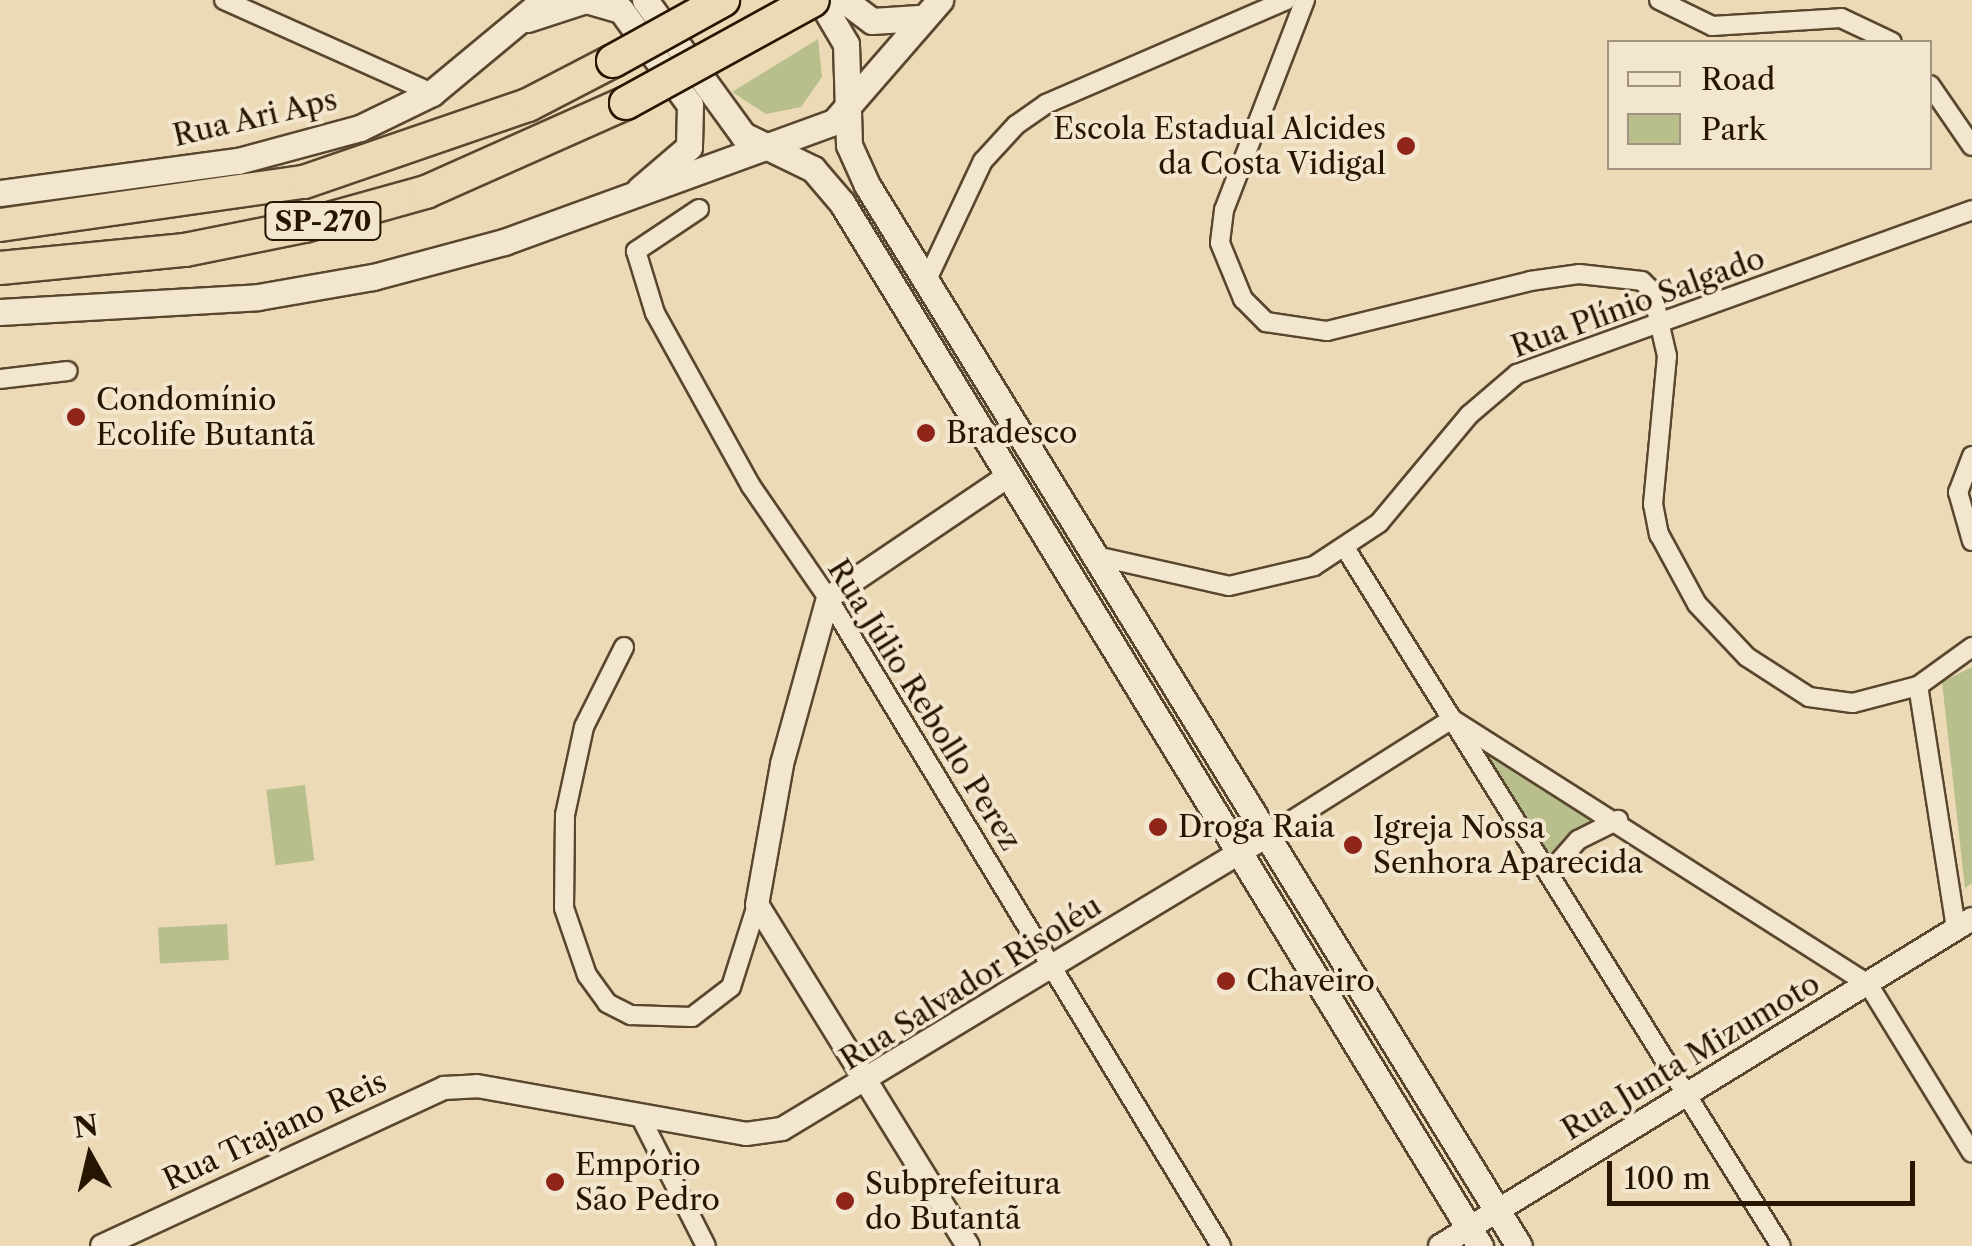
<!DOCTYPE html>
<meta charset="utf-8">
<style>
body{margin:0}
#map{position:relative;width:1972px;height:1246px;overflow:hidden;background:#ecd9b5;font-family:"Libre Caslon Text",serif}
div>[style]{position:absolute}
.green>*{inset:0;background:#b8bf8d;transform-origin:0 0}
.roads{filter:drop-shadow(2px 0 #58472e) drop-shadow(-2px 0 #58472e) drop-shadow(0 2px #58472e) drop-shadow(0 -2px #58472e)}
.minor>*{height:18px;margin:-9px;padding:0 9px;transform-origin:9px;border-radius:9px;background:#f3e6cf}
.tertiary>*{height:22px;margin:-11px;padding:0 11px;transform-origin:11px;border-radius:11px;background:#f3e6cf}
.secondary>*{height:25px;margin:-12.5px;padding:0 12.5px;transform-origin:12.5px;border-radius:12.5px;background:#f3e6cf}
.motorway>*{height:32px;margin:-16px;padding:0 16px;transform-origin:16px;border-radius:16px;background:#ecd9b5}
.bridges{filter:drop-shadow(2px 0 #261601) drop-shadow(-2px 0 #261601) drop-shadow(0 2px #261601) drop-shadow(0 -2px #261601)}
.motorway-bridge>*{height:32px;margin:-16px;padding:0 16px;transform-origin:16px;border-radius:16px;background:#ecd9b5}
.dots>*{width:28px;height:28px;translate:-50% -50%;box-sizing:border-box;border:5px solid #f3e6cf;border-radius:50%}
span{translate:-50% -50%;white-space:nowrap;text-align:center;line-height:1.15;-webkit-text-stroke:8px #f3e6cf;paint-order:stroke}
.shield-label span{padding:2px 8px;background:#f3e6cf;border:2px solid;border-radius:8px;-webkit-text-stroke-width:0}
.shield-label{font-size:28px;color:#261601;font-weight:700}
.street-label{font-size:30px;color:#261601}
.poi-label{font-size:30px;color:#261601}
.right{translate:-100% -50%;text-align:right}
.left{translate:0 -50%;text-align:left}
.legend{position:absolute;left:1607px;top:40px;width:325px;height:130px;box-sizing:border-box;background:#f3e6cf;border:2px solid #a1937d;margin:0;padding:12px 18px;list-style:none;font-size:30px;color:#261601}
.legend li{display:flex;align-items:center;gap:20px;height:50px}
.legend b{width:50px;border:2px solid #a1937d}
.north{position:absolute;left:40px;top:1106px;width:100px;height:100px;-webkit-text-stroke:8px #f3e6cf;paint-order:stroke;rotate:352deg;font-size:28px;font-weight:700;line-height:40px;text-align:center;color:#261601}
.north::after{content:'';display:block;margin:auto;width:35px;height:45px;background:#261601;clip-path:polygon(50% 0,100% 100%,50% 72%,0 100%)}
.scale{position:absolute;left:1607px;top:1161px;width:308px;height:45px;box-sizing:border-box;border:5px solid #261601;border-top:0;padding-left:12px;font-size:30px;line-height:35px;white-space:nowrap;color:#261601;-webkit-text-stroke:8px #f3e6cf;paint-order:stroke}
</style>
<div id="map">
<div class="green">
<div style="clip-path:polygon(818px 39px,822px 77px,801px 107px,766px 114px,732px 92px)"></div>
<div style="clip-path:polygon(1972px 667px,1972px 883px,1965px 888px,1942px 682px)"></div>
<div style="clip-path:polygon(1466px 730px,1606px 820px,1570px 834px,1549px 864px)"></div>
<div style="left:305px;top:785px;width:76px;height:39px;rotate:83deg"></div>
<div style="left:227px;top:924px;width:36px;height:69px;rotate:87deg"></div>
</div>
<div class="roads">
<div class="minor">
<div style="left:224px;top:0;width:228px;rotate:24.1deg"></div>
<div style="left:1305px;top:0;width:225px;rotate:111.1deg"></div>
<div style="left:1224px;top:210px;width:33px;rotate:97deg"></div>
<div style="left:1220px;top:243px;width:61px;rotate:67.7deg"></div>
<div style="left:1243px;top:299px;width:33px;rotate:45deg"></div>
<div style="left:1266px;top:322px;width:62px;rotate:8.4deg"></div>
<div style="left:1327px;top:331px;width:209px;rotate:-13.8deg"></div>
<div style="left:1530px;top:281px;width:49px;rotate:-8.1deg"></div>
<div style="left:1579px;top:274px;width:63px;rotate:6.3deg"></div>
<div style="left:1642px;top:281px;width:14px;rotate:45deg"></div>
<div style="left:1652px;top:291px;width:67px;rotate:77deg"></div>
<div style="left:1667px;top:356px;width:149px;rotate:95.4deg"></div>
<div style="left:1653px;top:504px;width:31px;rotate:79deg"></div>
<div style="left:1659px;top:534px;width:80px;rotate:61.5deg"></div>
<div style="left:1697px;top:604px;width:73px;rotate:46.7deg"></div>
<div style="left:1747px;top:657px;width:74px;rotate:32.8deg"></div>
<div style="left:1809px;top:697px;width:44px;rotate:7.8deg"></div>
<div style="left:1853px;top:703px;width:67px;rotate:-14.7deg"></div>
<div style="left:1659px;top:0;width:59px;rotate:26.1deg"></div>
<div style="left:1712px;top:26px;width:129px;rotate:-3.5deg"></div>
<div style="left:1841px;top:18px;width:56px;rotate:25.2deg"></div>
<div style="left:1930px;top:85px;width:74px;rotate:55.5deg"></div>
<div style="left:699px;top:209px;width:76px;rotate:146.3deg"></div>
<div style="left:636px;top:251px;width:65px;rotate:73deg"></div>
<div style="left:655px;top:313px;width:198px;rotate:61deg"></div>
<div style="left:751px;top:486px;width:136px;rotate:55.5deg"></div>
<div style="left:828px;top:598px;width:758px;rotate:58.76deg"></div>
<div style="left:925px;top:284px;width:136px;rotate:-64.8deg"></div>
<div style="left:983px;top:161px;width:49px;rotate:-47.5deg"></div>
<div style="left:1016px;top:125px;width:37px;rotate:-35deg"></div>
<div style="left:1046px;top:104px;width:262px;rotate:-23.4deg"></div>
<div style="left:0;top:379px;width:68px;rotate:-6.7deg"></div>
<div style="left:1972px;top:456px;width:39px;rotate:111deg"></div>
<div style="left:1958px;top:492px;width:51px;rotate:74.1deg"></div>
<div style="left:1347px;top:551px;width:819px;rotate:58.02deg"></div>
<div style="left:1096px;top:556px;width:136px;rotate:12.7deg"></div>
<div style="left:1229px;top:586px;width:87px;rotate:-13.2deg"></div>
<div style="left:1314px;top:566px;width:78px;rotate:-33.5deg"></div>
<div style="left:1379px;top:523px;width:141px;rotate:-50.2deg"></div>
<div style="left:1469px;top:415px;width:63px;rotate:-40.5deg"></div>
<div style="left:1517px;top:374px;width:484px;rotate:-19.8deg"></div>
<div style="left:624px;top:647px;width:89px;rotate:116.6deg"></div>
<div style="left:584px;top:727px;width:90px;rotate:102.2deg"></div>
<div style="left:565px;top:815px;width:93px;rotate:90.6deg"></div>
<div style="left:564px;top:908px;width:71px;rotate:71.1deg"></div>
<div style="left:587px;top:975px;width:34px;rotate:54deg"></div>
<div style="left:607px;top:1003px;width:27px;rotate:27deg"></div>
<div style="left:631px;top:1015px;width:61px;rotate:1.9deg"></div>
<div style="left:692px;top:1017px;width:49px;rotate:-37.6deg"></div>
<div style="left:731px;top:987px;width:86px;rotate:-72.4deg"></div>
<div style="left:1267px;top:836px;width:219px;rotate:-32.3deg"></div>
<div style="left:1452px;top:719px;width:493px;rotate:32.5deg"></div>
<div style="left:1868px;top:984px;width:198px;rotate:58.4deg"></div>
<div style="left:1550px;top:872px;width:43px;rotate:-48.8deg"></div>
<div style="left:1578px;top:840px;width:45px;rotate:-26.6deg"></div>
<div style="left:1956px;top:928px;width:245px;rotate:-98.9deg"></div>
<div style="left:1918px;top:686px;width:67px;rotate:-35.8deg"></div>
<div style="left:642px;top:1120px;width:141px;rotate:63.1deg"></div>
</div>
<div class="tertiary">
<div style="left:102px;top:1246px;width:377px;rotate:-24.8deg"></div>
<div style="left:444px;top:1088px;width:33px;rotate:-3deg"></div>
<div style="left:477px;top:1086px;width:273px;rotate:10.1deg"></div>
<div style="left:746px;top:1134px;width:36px;rotate:-8deg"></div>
<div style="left:782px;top:1129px;width:567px;rotate:-31.14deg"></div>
<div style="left:968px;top:1246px;width:401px;rotate:-121.7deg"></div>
<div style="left:757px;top:905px;width:143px;rotate:-79.9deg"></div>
<div style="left:782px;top:764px;width:172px;rotate:-74.5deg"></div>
<div style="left:828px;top:598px;width:216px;rotate:-34.1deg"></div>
<div style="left:1440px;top:1246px;width:624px;rotate:-31.58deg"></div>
</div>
<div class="secondary">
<div style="left:645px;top:0;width:167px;rotate:54deg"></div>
<div style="left:743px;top:135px;width:78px;rotate:25.9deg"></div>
<div style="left:813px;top:169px;width:45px;rotate:49.5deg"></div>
<div style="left:842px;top:203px;width:1223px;rotate:58.55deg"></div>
<div style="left:820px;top:0;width:51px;rotate:59.4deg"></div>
<div style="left:846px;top:44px;width:101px;rotate:88.3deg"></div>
<div style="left:849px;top:145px;width:44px;rotate:65.8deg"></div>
<div style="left:867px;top:185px;width:1245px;rotate:58.43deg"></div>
<div style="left:844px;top:0;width:35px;rotate:37deg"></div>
<div style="left:872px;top:21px;width:47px;rotate:-3.7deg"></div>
<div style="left:527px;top:19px;width:62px;rotate:-17.9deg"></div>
<div style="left:586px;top:0;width:36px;rotate:16deg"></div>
<div style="left:621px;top:10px;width:117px;rotate:54deg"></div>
<div style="left:690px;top:105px;width:42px;rotate:91.4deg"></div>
<div style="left:689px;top:147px;width:65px;rotate:139.4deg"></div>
<div style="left:0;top:193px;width:240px;rotate:-7.7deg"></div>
<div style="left:238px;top:161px;width:126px;rotate:-15.1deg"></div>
<div style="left:360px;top:128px;width:80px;rotate:-25.9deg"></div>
<div style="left:432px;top:93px;width:146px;rotate:-39.7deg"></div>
<div style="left:0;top:312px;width:258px;rotate:-3.3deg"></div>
<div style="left:258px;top:297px;width:117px;rotate:-9.9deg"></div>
<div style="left:373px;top:277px;width:136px;rotate:-15deg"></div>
<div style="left:504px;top:242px;width:351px;rotate:-20deg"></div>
<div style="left:834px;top:122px;width:162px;rotate:-49deg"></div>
</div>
<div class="motorway">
<div style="left:0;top:225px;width:307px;rotate:-8.1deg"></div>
<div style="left:304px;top:182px;width:237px;rotate:-19deg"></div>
<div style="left:528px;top:105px;width:96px;rotate:-27.4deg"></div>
<div style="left:0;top:268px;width:186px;rotate:-5.6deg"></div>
<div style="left:185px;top:250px;width:121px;rotate:-11.4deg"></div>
<div style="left:304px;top:226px;width:127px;rotate:-15.6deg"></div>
<div style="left:426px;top:192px;width:219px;rotate:-24deg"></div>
</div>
</div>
<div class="bridges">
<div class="motorway-bridge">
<div style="left:613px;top:61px;width:126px;rotate:-29deg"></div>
<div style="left:626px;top:103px;width:213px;rotate:-28.8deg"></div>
</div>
</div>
<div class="dots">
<div style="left:1406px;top:146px;background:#8f2418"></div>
<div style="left:76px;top:417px;background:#8f2418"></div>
<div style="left:926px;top:433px;background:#8f2418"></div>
<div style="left:1158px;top:827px;background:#8f2418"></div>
<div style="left:1353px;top:845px;background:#8f2418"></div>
<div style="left:1226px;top:981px;background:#8f2418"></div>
<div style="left:555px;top:1182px;background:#8f2418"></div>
<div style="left:845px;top:1201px;background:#8f2418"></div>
</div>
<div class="shield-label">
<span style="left:323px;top:221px">SP-270</span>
</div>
<div class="street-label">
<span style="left:255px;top:118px;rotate:-13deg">Rua Ari Aps</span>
<span style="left:1638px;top:303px;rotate:-20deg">Rua Plínio Salgado</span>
<span style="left:924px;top:705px;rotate:58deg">Rua Júlio Rebollo Perez</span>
<span style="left:971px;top:983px;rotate:-32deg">Rua Salvador Risoléu</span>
<span style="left:1691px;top:1057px;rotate:-31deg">Rua Junta Mizumoto</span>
<span style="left:275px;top:1131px;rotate:-25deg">Rua Trajano Reis</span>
</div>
<div class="poi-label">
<span class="right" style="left:1386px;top:146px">Escola Estadual Alcides<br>da Costa Vidigal</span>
<span class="left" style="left:96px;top:417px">Condomínio<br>Ecolife Butantã</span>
<span class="left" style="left:946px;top:433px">Bradesco</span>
<span class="left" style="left:1178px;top:827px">Droga Raia</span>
<span class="left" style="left:1373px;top:845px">Igreja Nossa<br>Senhora Aparecida</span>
<span class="left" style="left:1246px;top:981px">Chaveiro</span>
<span class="left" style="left:575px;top:1182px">Empório<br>São Pedro</span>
<span class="left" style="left:865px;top:1201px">Subprefeitura<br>do Butantã</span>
</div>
<ul class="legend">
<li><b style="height:12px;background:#f3e6cf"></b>Road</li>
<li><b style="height:28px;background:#b8bf8d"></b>Park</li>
</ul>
<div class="north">N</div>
<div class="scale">100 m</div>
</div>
